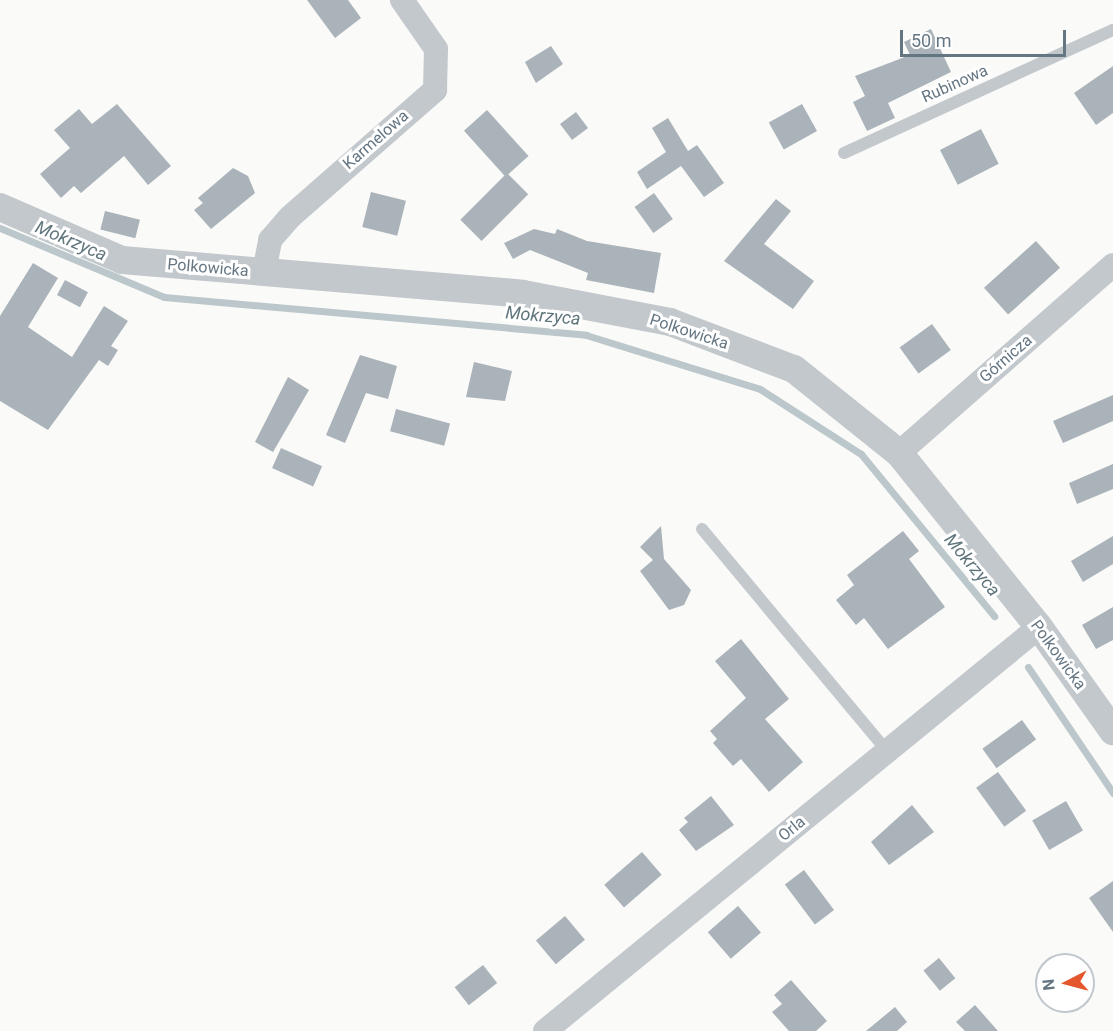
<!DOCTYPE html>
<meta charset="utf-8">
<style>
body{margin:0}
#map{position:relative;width:1113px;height:1031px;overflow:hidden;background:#fafaf8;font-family:Roboto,sans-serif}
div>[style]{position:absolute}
.stream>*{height:7px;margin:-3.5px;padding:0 3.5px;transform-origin:3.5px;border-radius:3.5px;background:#bbc7cb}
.building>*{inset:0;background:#aab3b9;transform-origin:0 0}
.service>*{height:12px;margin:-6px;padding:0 6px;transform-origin:6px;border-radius:6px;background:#c3c8cc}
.minor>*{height:24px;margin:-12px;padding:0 12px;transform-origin:12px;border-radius:12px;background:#c3c8cc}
.tertiary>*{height:28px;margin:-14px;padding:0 14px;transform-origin:14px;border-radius:14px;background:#c3c8cc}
span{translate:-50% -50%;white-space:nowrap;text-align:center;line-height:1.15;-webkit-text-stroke:6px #fff;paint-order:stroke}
.street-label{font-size:16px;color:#657683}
.water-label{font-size:18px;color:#60757c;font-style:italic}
.north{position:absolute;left:1035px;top:953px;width:60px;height:60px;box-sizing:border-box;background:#fff;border:2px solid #c1c8cd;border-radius:50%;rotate:264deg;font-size:16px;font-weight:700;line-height:24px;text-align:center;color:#657683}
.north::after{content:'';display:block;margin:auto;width:21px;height:27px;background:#e4572e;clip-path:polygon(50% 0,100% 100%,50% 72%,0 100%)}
.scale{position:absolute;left:900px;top:30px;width:166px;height:27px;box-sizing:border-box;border:3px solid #657683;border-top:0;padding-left:8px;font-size:18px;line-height:21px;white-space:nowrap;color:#657683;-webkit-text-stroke:4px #fff;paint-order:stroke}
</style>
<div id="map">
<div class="stream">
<div style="left:0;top:228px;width:178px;rotate:22.8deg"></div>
<div style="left:164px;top:297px;width:424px;rotate:5.1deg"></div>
<div style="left:586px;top:335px;width:182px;rotate:17.2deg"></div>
<div style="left:760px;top:389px;width:120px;rotate:32.8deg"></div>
<div style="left:861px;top:454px;width:210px;rotate:50.6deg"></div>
<div style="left:1028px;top:667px;width:152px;rotate:56deg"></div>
</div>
<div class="building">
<div style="clip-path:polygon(307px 0,348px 0,361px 18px,335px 38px)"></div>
<div style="clip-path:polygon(931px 29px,951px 72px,888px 103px,895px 118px,867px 131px,853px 102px,865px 96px,855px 76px,910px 55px,904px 42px)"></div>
<div style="clip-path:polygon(551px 46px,563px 64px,536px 83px,525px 62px)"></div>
<div style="clip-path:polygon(1113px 66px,1113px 113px,1096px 125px,1074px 93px)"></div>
<div style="clip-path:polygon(117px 104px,171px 166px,148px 185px,124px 156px,81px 193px,74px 186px,61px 198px,40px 174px,70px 148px,54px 130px,79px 109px,92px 124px)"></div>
<div style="left:802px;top:104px;width:31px;height:38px;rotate:61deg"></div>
<div style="left:487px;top:110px;width:62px;height:31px;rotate:48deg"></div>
<div style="left:576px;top:112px;width:20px;height:20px;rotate:53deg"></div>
<div style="clip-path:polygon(668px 118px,688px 151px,697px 145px,724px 183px,704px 197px,681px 166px,647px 189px,637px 172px,666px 152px,652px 128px)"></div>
<div style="left:981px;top:129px;width:39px;height:46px;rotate:63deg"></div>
<div style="clip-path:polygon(233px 168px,248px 176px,255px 193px,211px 229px,194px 210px,203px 203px,198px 198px)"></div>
<div style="left:507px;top:173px;width:30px;height:66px;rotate:45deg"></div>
<div style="left:371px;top:192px;width:36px;height:36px;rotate:14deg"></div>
<div style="left:654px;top:193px;width:32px;height:24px;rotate:54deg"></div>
<div style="clip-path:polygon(776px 199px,791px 211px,764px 244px,814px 281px,793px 309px,724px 261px)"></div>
<div style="left:105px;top:211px;width:36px;height:19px;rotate:14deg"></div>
<div style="clip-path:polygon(534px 229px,555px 234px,557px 229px,587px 241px,661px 253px,654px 293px,586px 280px,588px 273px,530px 250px,513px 259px,504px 243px)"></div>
<div style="left:1036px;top:241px;width:36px;height:70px;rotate:48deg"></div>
<div style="clip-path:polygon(33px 263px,58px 278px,28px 327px,72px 357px,104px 306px,128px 321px,111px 346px,118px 350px,108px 366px,99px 360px,48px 430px,0 401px,0 316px)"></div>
<div style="left:65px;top:280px;width:26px;height:17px;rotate:28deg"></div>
<div style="left:932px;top:324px;width:32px;height:40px;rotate:54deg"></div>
<div style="clip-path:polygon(360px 355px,397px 366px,388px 399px,366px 393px,345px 443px,326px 435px)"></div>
<div style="clip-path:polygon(474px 362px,512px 371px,505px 401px,466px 397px)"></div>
<div style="clip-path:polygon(288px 377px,309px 390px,273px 452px,255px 442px)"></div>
<div style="clip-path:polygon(1113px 395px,1113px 421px,1063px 443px,1053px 421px)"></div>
<div style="left:396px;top:409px;width:56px;height:23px;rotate:15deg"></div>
<div style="left:281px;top:448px;width:45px;height:22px;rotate:24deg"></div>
<div style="clip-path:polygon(1113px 464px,1113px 489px,1077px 504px,1069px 483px)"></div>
<div style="clip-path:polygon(661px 526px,664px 559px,691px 590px,684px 605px,669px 610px,640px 571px,653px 560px,640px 547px)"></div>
<div style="clip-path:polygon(903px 531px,919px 551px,909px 559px,945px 607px,888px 649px,864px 618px,856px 625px,836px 600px,854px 585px,847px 575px)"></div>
<div style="clip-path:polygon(1113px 536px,1113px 564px,1083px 582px,1071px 561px)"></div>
<div style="clip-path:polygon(1113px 607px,1113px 640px,1096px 649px,1082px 625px)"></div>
<div style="clip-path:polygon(741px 639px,789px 699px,765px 719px,803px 762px,769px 792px,741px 759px,733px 766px,713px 743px,717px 739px,710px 731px,746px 698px,715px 661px)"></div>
<div style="left:1022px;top:720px;width:24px;height:49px;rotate:54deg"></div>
<div style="left:998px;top:772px;width:48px;height:27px;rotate:54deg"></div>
<div style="clip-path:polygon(711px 796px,734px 825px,696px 851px,679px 830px,688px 822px,684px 818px)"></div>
<div style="left:1066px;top:801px;width:34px;height:39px;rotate:60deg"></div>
<div style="clip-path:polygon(912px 805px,934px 832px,889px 865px,871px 842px)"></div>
<div style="left:642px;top:852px;width:30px;height:50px;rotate:49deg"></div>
<div style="left:804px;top:870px;width:50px;height:24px;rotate:53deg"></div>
<div style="clip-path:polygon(1113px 881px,1113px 932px,1089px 898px)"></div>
<div style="left:738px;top:906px;width:35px;height:40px;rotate:49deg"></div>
<div style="left:565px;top:916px;width:31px;height:38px;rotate:50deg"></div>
<div style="left:939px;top:958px;width:26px;height:20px;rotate:51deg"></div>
<div style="left:483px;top:965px;width:23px;height:36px;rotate:52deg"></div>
<div style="clip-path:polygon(791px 980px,827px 1021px,816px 1031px,789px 1031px,772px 1012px,782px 1004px,774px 995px)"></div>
<div style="clip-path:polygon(975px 1005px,998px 1031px,965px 1031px,956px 1022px)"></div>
<div style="clip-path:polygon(895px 1007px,907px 1022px,897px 1031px,866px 1031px)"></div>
</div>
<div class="service">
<div style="left:844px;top:153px;width:296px;rotate:-24.6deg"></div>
<div style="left:702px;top:529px;width:289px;rotate:50.2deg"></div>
</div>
<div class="minor">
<div style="left:264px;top:272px;width:33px;rotate:-79deg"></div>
<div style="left:270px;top:240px;width:30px;rotate:-49deg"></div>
<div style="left:290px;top:217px;width:193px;rotate:-41.2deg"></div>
<div style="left:435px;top:90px;width:41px;rotate:-88.6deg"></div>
<div style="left:436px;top:49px;width:60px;rotate:-124.8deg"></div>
<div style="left:899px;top:453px;width:285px;rotate:-41.3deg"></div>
<div style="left:545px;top:1031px;width:638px;rotate:-39.28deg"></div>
</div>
<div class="tertiary">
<div style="left:0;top:207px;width:133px;rotate:23.5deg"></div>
<div style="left:122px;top:260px;width:402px;rotate:4.8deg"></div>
<div style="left:523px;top:294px;width:150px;rotate:10.8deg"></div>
<div style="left:670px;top:322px;width:133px;rotate:20.8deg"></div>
<div style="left:794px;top:369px;width:134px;rotate:38.7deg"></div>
<div style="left:899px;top:453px;width:223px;rotate:51.2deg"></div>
<div style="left:1039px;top:627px;width:128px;rotate:54.6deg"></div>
</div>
<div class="street-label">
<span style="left:955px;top:84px;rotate:-24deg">Rubinowa</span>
<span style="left:376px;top:140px;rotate:-41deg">Karmelowa</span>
<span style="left:208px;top:268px;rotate:5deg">Polkowicka</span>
<span style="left:689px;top:332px;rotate:18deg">Polkowicka</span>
<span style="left:1006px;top:359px;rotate:-41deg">Górnicza</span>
<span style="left:1058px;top:655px;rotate:54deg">Polkowicka</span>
<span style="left:792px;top:829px;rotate:-39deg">Orla</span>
</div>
<div class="water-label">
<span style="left:71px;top:241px;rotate:23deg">Mokrzyca</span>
<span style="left:543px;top:316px;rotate:5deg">Mokrzyca</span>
<span style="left:972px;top:565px;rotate:50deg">Mokrzyca</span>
</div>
<div class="north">N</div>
<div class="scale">50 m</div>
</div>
